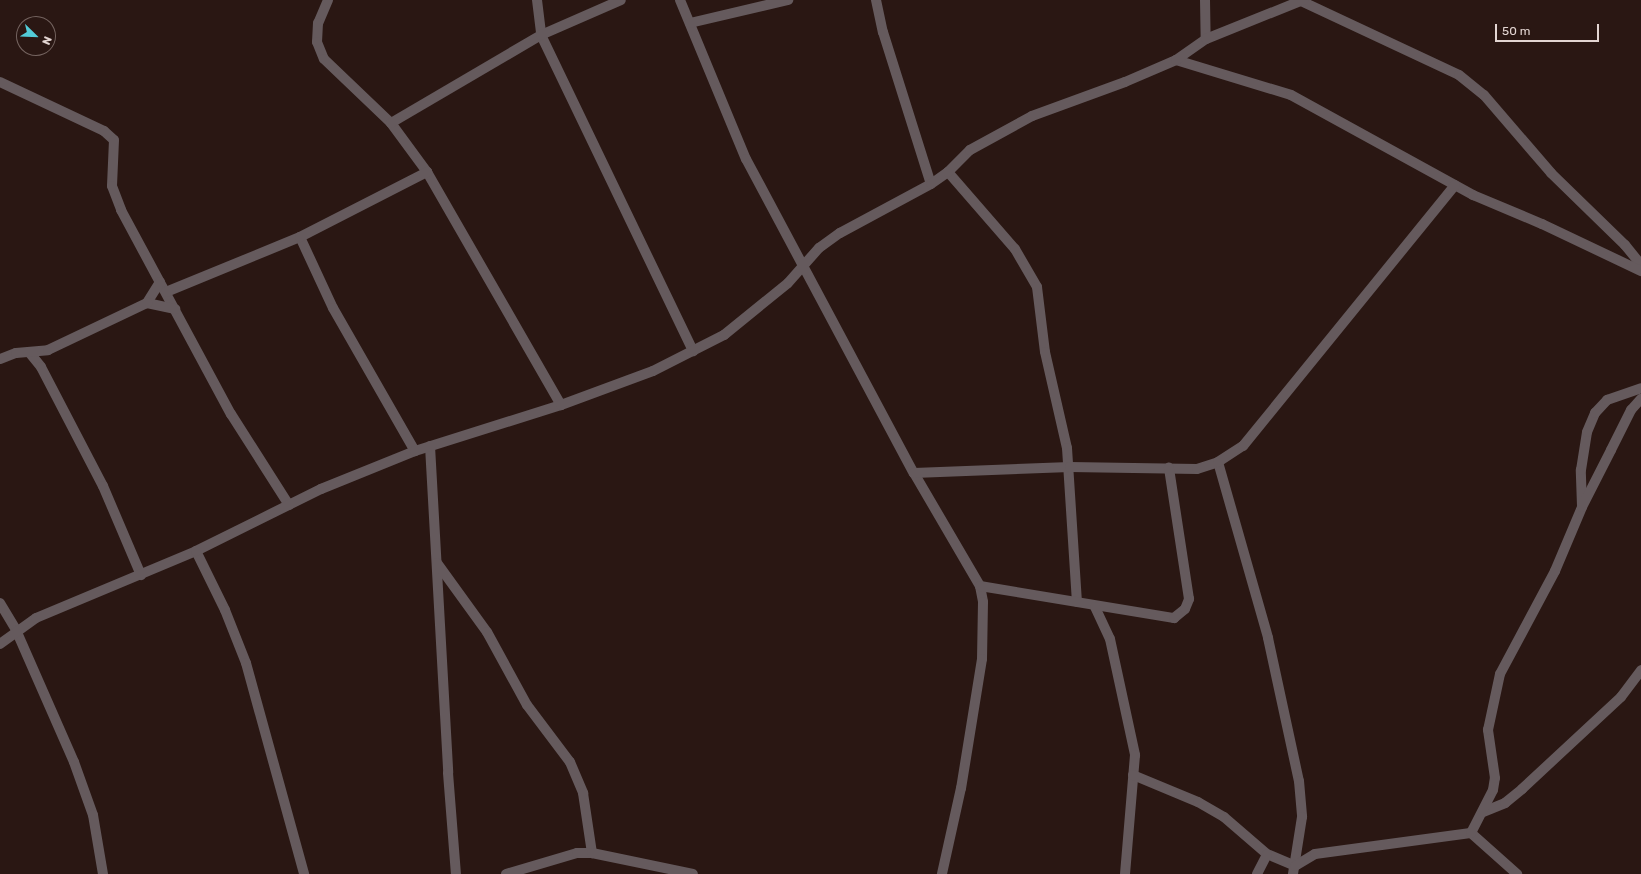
<!DOCTYPE html>
<html>
<head>
<meta charset="utf-8">
<style>
	body { margin:0 }
	#map { position:relative; width:1641px; height:874px; overflow:hidden; background:#2a1713; font-family:Rubik,sans-serif }
	div>[style] { position:absolute }
	.street>* { height:10px; margin:-5px; padding:0 5px; transform-origin:5px; border-radius:5px; background:#655a5d }
	span { translate:-50% -50%; white-space:nowrap; text-align:center; line-height:1.15; -webkit-text-stroke:3px #2a1713; paint-order:stroke }
	.north { position:absolute; left:16px; top:16px; width:40px; height:40px; box-sizing:border-box; background:#2a1713; border:1px solid #74635f; border-radius:50%; rotate:113deg; font-size:11px; font-weight:700; line-height:16px; text-align:center; color:#e3d5d2 }
	.north::after { content:''; display:block; margin:auto; width:14px; height:18px; background:#52cbd7; clip-path:polygon(50% 0,100% 100%,50% 72%,0 100%) }
	.scale { position:absolute; left:1495px; top:24px; width:104px; height:18px; box-sizing:border-box; border:2px solid #e3d5d2; border-top:0; padding-left:5px; font-size:12px; line-height:14px; white-space:nowrap; color:#e3d5d2; -webkit-text-stroke:3px #2a1713; paint-order:stroke }
</style>
</head>
<body>
<div id="map">
	<div class="street">
		<i style="left:328px;top:0;width:25px;rotate:113deg"></i>
		<i style="left:318px;top:23px;width:19px;rotate:93deg"></i>
		<i style="left:317px;top:42px;width:18px;rotate:68deg"></i>
		<i style="left:324px;top:59px;width:93px;rotate:43.7deg"></i>
		<i style="left:391px;top:123px;width:61px;rotate:53.7deg"></i>
		<i style="left:427px;top:172px;width:269px;rotate:60.1deg"></i>
		<i style="left:537px;top:0;width:35px;rotate:83deg"></i>
		<i style="left:541px;top:35px;width:351px;rotate:64.3deg"></i>
		<i style="left:680px;top:0;width:172px;rotate:67.5deg"></i>
		<i style="left:746px;top:159px;width:356px;rotate:61.9deg"></i>
		<i style="left:914px;top:473px;width:131px;rotate:59.7deg"></i>
		<i style="left:980px;top:586px;width:16px;rotate:79deg"></i>
		<i style="left:983px;top:602px;width:57px;rotate:91deg"></i>
		<i style="left:982px;top:659px;width:131px;rotate:99.2deg"></i>
		<i style="left:961px;top:788px;width:88px;rotate:102.5deg"></i>
		<i style="left:876px;top:0;width:33px;rotate:78deg"></i>
		<i style="left:883px;top:32px;width:159px;rotate:72.5deg"></i>
		<i style="left:1205px;top:0;width:39px;rotate:89deg"></i>
		<i style="left:1301px;top:1px;width:174px;rotate:25.1deg"></i>
		<i style="left:1459px;top:75px;width:32px;rotate:39deg"></i>
		<i style="left:1484px;top:95px;width:103px;rotate:49.3deg"></i>
		<i style="left:1551px;top:173px;width:103px;rotate:44.2deg"></i>
		<i style="left:1625px;top:245px;width:26px;rotate:51deg"></i>
		<i style="left:690px;top:23px;width:101px;rotate:-13.2deg"></i>
		<i style="left:1176px;top:60px;width:120px;rotate:16.9deg"></i>
		<i style="left:1291px;top:95px;width:208px;rotate:28.8deg"></i>
		<i style="left:1473px;top:195px;width:75px;rotate:22.8deg"></i>
		<i style="left:1542px;top:224px;width:110px;rotate:25.4deg"></i>
		<i style="left:0;top:82px;width:115px;rotate:25.2deg"></i>
		<i style="left:104px;top:131px;width:13px;rotate:42deg"></i>
		<i style="left:114px;top:140px;width:46px;rotate:92.5deg"></i>
		<i style="left:112px;top:186px;width:26px;rotate:69deg"></i>
		<i style="left:121px;top:210px;width:232px;rotate:61.7deg"></i>
		<i style="left:231px;top:414px;width:108px;rotate:57.5deg"></i>
		<i style="left:391px;top:123px;width:174px;rotate:-30.4deg"></i>
		<i style="left:541px;top:35px;width:87px;rotate:-23.6deg"></i>
		<i style="left:948px;top:172px;width:102px;rotate:49deg"></i>
		<i style="left:1015px;top:249px;width:44px;rotate:59.9deg"></i>
		<i style="left:1037px;top:287px;width:65px;rotate:83deg"></i>
		<i style="left:1045px;top:352px;width:98px;rotate:77.1deg"></i>
		<i style="left:1067px;top:448px;width:154px;rotate:86.3deg"></i>
		<i style="left:300px;top:237px;width:78px;rotate:65.1deg"></i>
		<i style="left:333px;top:308px;width:165px;rotate:60.2deg"></i>
		<i style="left:160px;top:282px;width:25px;rotate:122deg"></i>
		<i style="left:147px;top:303px;width:29px;rotate:12deg"></i>
		<i style="left:166px;top:292px;width:145px;rotate:-22.3deg"></i>
		<i style="left:300px;top:237px;width:143px;rotate:-27.1deg"></i>
		<i style="left:29px;top:352px;width:19px;rotate:51deg"></i>
		<i style="left:41px;top:367px;width:134px;rotate:62.5deg"></i>
		<i style="left:103px;top:486px;width:97px;rotate:66.9deg"></i>
		<i style="left:0;top:359px;width:17px;rotate:-21deg"></i>
		<i style="left:16px;top:353px;width:32px;rotate:-5deg"></i>
		<i style="left:48px;top:350px;width:110px;rotate:-25.4deg"></i>
		<i style="left:430px;top:446px;width:327px;rotate:86.8deg"></i>
		<i style="left:448px;top:773px;width:101px;rotate:85.5deg"></i>
		<i style="left:1218px;top:462px;width:183px;rotate:74.1deg"></i>
		<i style="left:1268px;top:638px;width:146px;rotate:77.8deg"></i>
		<i style="left:1299px;top:781px;width:36px;rotate:85deg"></i>
		<i style="left:1302px;top:817px;width:58px;rotate:99deg"></i>
		<i style="left:914px;top:473px;width:156px;rotate:-2.2deg"></i>
		<i style="left:1070px;top:467px;width:127px;rotate:0.9deg"></i>
		<i style="left:1197px;top:469px;width:22px;rotate:-18deg"></i>
		<i style="left:1218px;top:462px;width:30px;rotate:-33deg"></i>
		<i style="left:1243px;top:446px;width:336px;rotate:-50.9deg"></i>
		<i style="left:1582px;top:506px;width:36px;rotate:-92deg"></i>
		<i style="left:1581px;top:470px;width:38px;rotate:-81deg"></i>
		<i style="left:1587px;top:432px;width:21px;rotate:-67deg"></i>
		<i style="left:1595px;top:413px;width:18px;rotate:-47deg"></i>
		<i style="left:1607px;top:400px;width:36px;rotate:-19deg"></i>
		<i style="left:196px;top:551px;width:66px;rotate:63.8deg"></i>
		<i style="left:225px;top:610px;width:57px;rotate:68.4deg"></i>
		<i style="left:246px;top:663px;width:219px;rotate:74.6deg"></i>
		<i style="left:437px;top:563px;width:85px;rotate:54.1deg"></i>
		<i style="left:487px;top:632px;width:83px;rotate:61.3deg"></i>
		<i style="left:527px;top:705px;width:71px;rotate:53deg"></i>
		<i style="left:570px;top:762px;width:34px;rotate:67deg"></i>
		<i style="left:583px;top:793px;width:61px;rotate:81.5deg"></i>
		<i style="left:980px;top:586px;width:197px;rotate:9.4deg"></i>
		<i style="left:1174px;top:618px;width:14px;rotate:-39deg"></i>
		<i style="left:1185px;top:609px;width:11px;rotate:-68deg"></i>
		<i style="left:1189px;top:599px;width:133px;rotate:-98.7deg"></i>
		<i style="left:0;top:603px;width:31px;rotate:59deg"></i>
		<i style="left:16px;top:630px;width:144px;rotate:66.3deg"></i>
		<i style="left:74px;top:762px;width:56px;rotate:70.3deg"></i>
		<i style="left:93px;top:815px;width:60px;rotate:80.4deg"></i>
		<i style="left:1095px;top:607px;width:35px;rotate:65deg"></i>
		<i style="left:1110px;top:639px;width:119px;rotate:77.8deg"></i>
		<i style="left:1135px;top:755px;width:119px;rotate:94.8deg"></i>
		<i style="left:0;top:644px;width:44px;rotate:-35.8deg"></i>
		<i style="left:36px;top:618px;width:173px;rotate:-22.7deg"></i>
		<i style="left:196px;top:551px;width:140px;rotate:-26.4deg"></i>
		<i style="left:321px;top:489px;width:101px;rotate:-22deg"></i>
		<i style="left:415px;top:451px;width:153px;rotate:-17.5deg"></i>
		<i style="left:561px;top:405px;width:98px;rotate:-20.3deg"></i>
		<i style="left:653px;top:371px;width:80px;rotate:-26.9deg"></i>
		<i style="left:724px;top:335px;width:82px;rotate:-39.1deg"></i>
		<i style="left:788px;top:283px;width:47px;rotate:-48.5deg"></i>
		<i style="left:819px;top:248px;width:26px;rotate:-36deg"></i>
		<i style="left:840px;top:233px;width:103px;rotate:-28.3deg"></i>
		<i style="left:931px;top:184px;width:21px;rotate:-35deg"></i>
		<i style="left:948px;top:172px;width:31px;rotate:-45deg"></i>
		<i style="left:970px;top:150px;width:71px;rotate:-28.7deg"></i>
		<i style="left:1032px;top:116px;width:99px;rotate:-20.1deg"></i>
		<i style="left:1125px;top:82px;width:56px;rotate:-23.3deg"></i>
		<i style="left:1176px;top:60px;width:37px;rotate:-35deg"></i>
		<i style="left:1206px;top:39px;width:105px;rotate:-21.9deg"></i>
		<i style="left:1133px;top:775px;width:70px;rotate:22.6deg"></i>
		<i style="left:1198px;top:802px;width:30px;rotate:30deg"></i>
		<i style="left:1224px;top:817px;width:57px;rotate:40.7deg"></i>
		<i style="left:1267px;top:854px;width:30px;rotate:23deg"></i>
		<i style="left:1295px;top:866px;width:23px;rotate:-31deg"></i>
		<i style="left:1315px;top:854px;width:157px;rotate:-7.7deg"></i>
		<i style="left:1471px;top:833px;width:62px;rotate:41.7deg"></i>
		<i style="left:1483px;top:812px;width:24px;rotate:-22deg"></i>
		<i style="left:1505px;top:803px;width:22px;rotate:-39deg"></i>
		<i style="left:1522px;top:789px;width:135px;rotate:-42.9deg"></i>
		<i style="left:1621px;top:697px;width:34px;rotate:-53deg"></i>
		<i style="left:1471px;top:833px;width:48px;rotate:-62.9deg"></i>
		<i style="left:1493px;top:790px;width:12px;rotate:-81deg"></i>
		<i style="left:1495px;top:778px;width:49px;rotate:-98.3deg"></i>
		<i style="left:1488px;top:730px;width:57px;rotate:-77.9deg"></i>
		<i style="left:1500px;top:674px;width:117px;rotate:-61.9deg"></i>
		<i style="left:1555px;top:571px;width:69px;rotate:-67.1deg"></i>
		<i style="left:1582px;top:507px;width:64px;rotate:-63deg"></i>
		<i style="left:1611px;top:450px;width:45px;rotate:-63.4deg"></i>
		<i style="left:1631px;top:410px;width:15px;rotate:-48deg"></i>
		<i style="left:506px;top:874px;width:74px;rotate:-16.5deg"></i>
		<i style="left:577px;top:853px;width:15px"></i>
		<i style="left:592px;top:853px;width:103px;rotate:11.7deg"></i>
		<i style="left:1257px;top:874px;width:22px;rotate:-63deg"></i>
	</div>
	<div class="north">N</div>
	<div class="scale">50 m</div>
</div>
</body>
</html>
